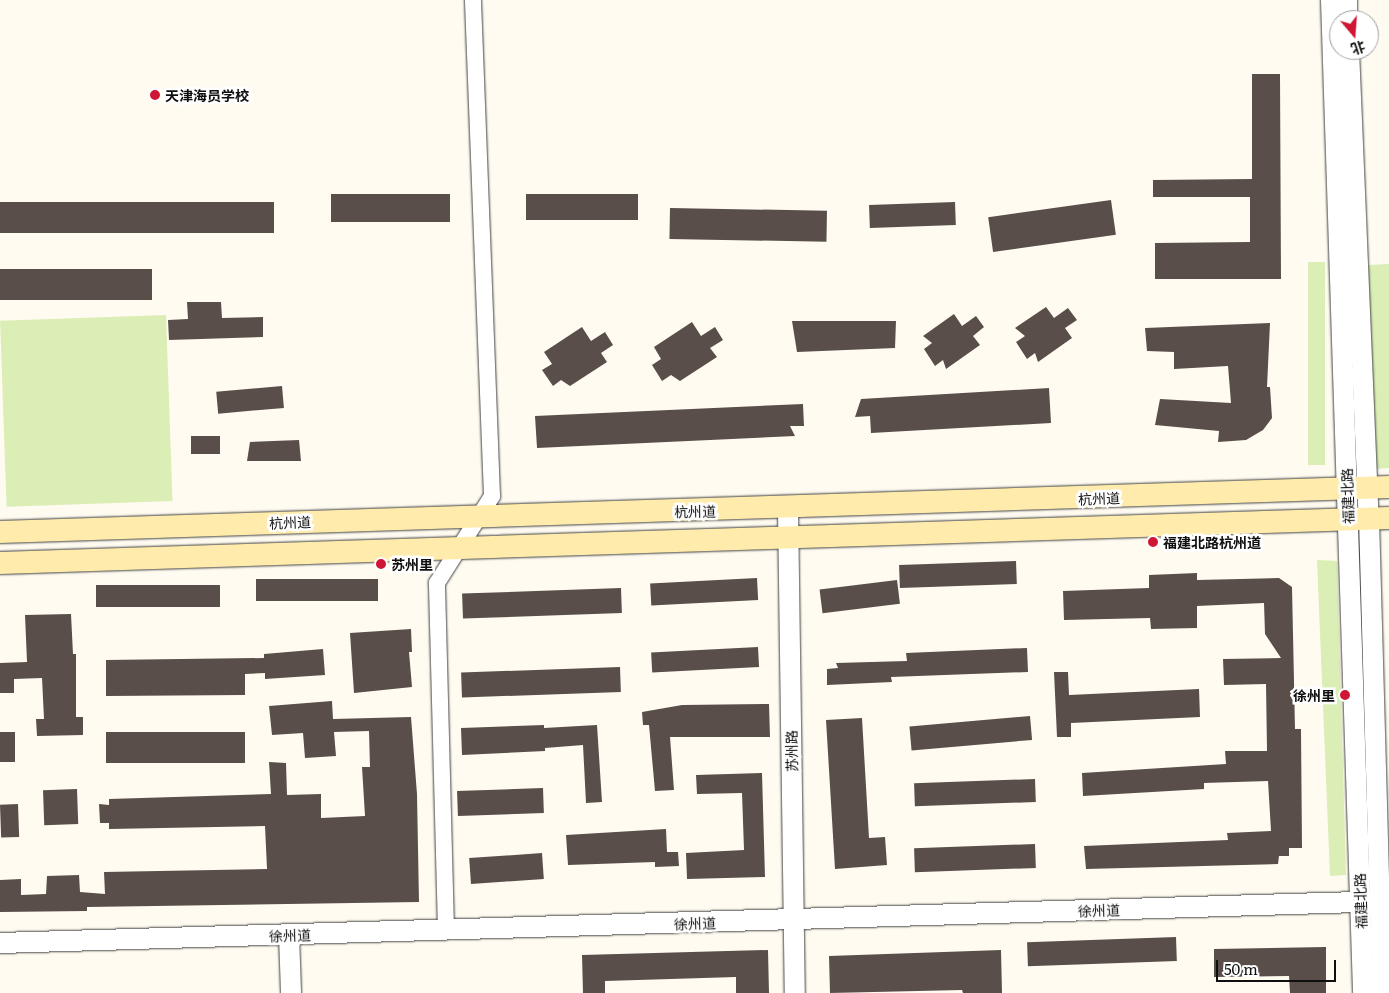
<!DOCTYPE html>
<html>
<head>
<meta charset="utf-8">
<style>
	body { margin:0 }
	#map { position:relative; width:1389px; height:993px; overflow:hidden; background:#fffbf1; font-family:Literata,"Noto Sans SC",serif }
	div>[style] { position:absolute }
	.green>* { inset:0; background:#daeeb5; transform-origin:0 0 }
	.building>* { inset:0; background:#594e4a; transform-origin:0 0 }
	.roads { filter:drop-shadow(0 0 1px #424242) drop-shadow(0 0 1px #424242) }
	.minor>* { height:16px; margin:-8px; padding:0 8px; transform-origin:8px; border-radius:8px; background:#fff }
	.tertiary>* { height:20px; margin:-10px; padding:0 10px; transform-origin:10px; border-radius:10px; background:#fff }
	.secondary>* { height:22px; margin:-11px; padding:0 11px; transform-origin:11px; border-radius:11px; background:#ffecac }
	.dots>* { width:14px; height:14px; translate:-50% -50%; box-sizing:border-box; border:2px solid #fff; border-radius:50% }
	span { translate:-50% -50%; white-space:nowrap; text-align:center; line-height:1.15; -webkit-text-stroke:5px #fff; paint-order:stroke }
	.poi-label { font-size:14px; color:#0f0f0f; font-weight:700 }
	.left { translate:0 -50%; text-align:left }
	.right { translate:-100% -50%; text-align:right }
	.street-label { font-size:14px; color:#0f0f0f }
	.north { position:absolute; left:1329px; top:10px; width:50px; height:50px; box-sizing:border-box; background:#fff; border:1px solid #9f9f9f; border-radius:50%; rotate:162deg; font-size:14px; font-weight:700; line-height:20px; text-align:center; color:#0f0f0f }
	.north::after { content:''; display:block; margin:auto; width:18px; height:22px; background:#cf1735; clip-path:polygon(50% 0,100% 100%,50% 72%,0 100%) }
	.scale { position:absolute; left:1216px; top:960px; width:120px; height:22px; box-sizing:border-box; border:2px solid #0f0f0f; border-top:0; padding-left:6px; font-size:15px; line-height:18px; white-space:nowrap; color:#0f0f0f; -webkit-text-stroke:4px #fff; paint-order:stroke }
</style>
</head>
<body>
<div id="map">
	<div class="green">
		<i style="left:1308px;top:262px;width:17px;height:203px"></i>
		<i style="clip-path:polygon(1389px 264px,1389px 468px,1374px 469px,1368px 265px)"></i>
		<i style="left:166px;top:315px;width:186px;height:166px;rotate:88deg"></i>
		<i style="clip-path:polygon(1317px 560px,1337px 561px,1346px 875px,1330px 876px)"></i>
	</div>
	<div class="building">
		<i style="clip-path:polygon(1252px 74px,1280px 74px,1281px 279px,1155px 279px,1155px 243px,1250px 242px,1250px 197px,1153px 197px,1153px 180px,1252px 179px)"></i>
		<i style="left:450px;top:194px;width:28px;height:119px;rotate:90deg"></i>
		<i style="left:638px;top:194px;width:26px;height:112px;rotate:90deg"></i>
		<i style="left:1111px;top:200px;width:35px;height:124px;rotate:82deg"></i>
		<i style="left:274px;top:202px;width:31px;height:274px;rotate:90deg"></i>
		<i style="left:955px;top:202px;width:23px;height:86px;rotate:88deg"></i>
		<i style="left:670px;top:208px;width:157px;height:31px;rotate:1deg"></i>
		<i style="left:152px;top:269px;width:31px;height:152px;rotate:90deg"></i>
		<i style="clip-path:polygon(187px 302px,221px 302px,222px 318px,263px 317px,263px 337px,169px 340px,168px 320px,188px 319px)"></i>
		<i style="clip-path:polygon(1046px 307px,1054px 318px,1068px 308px,1077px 320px,1065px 328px,1072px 338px,1038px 362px,1035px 353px,1027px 359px,1016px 342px,1025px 336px,1015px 328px)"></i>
		<i style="clip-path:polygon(954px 314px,962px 326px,976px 316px,984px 327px,973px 336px,980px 345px,946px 369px,943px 360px,935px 366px,924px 349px,932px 343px,923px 336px)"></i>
		<i style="clip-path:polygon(792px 321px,896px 321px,895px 348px,797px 352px)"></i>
		<i style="clip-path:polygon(692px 322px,701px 336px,715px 327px,723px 340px,710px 348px,717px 357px,680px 381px,671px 375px,662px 381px,652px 365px,661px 359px,654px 347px)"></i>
		<i style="clip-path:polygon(1270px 323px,1267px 387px,1270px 387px,1272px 418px,1263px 430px,1246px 440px,1218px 442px,1219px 431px,1155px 425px,1160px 399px,1231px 403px,1228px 366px,1174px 369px,1174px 352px,1147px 351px,1145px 328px)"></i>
		<i style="clip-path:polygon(582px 327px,591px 341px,605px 332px,613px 345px,601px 353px,607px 362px,570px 386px,561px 380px,553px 386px,542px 370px,552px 364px,544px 352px)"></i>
		<i style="left:282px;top:386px;width:22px;height:66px;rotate:85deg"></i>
		<i style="clip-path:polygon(1049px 388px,1051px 423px,871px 433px,870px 416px,855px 417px,861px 399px)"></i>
		<i style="clip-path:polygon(803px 404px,804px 426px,790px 426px,795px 436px,537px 448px,535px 416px)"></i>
		<i style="left:191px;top:436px;width:29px;height:18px"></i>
		<i style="clip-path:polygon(299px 440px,301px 461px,247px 461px,250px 442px)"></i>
		<i style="left:1016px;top:561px;width:23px;height:117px;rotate:88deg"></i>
		<i style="clip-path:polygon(1197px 573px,1197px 580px,1279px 578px,1292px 587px,1295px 729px,1301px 729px,1302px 848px,1289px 848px,1289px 856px,1279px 856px,1278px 864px,1086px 869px,1084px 846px,1228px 840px,1227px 833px,1271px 831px,1268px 781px,1204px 783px,1204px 789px,1083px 796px,1082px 773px,1226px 764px,1225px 751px,1267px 751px,1266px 684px,1224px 685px,1223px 659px,1281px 658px,1265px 634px,1264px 603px,1197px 606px,1197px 628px,1151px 629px,1150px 618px,1064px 620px,1063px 591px,1149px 588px,1149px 575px)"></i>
		<i style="left:757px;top:578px;width:22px;height:107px;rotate:87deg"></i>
		<i style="left:378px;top:579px;width:22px;height:122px;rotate:90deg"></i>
		<i style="left:897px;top:580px;width:24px;height:78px;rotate:83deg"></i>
		<i style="left:96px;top:585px;width:124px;height:22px"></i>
		<i style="left:621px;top:588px;width:25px;height:159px;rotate:88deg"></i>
		<i style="clip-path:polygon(71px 614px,73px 654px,76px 654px,76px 717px,83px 717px,83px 735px,37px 736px,36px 719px,44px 719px,42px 678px,14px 679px,14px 693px,0 693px,0 663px,27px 662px,25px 615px)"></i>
		<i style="clip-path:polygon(411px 629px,412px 652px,409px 652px,412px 687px,354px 693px,350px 633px)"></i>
		<i style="left:758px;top:647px;width:20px;height:107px;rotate:87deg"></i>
		<i style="clip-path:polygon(1027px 648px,1028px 672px,891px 677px,892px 682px,827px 685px,827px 669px,838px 668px,836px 663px,907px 661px,906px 653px)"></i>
		<i style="clip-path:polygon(323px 649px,325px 675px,265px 679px,265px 673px,245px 674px,245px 695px,106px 696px,106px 660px,264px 658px,264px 654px)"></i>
		<i style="left:620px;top:667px;width:25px;height:159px;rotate:88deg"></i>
		<i style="clip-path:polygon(1054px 672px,1068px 672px,1069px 695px,1199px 689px,1200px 717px,1071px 723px,1071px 737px,1057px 737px)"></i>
		<i style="clip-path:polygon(332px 701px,333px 719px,411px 717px,417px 794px,419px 902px,87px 907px,87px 911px,0 912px,0 880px,21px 879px,21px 895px,46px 894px,47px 876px,79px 875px,80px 892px,105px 894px,104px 872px,267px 869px,265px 826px,109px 829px,109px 823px,100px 823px,99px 804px,109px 805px,109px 799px,271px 794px,269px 762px,286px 763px,287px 795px,321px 794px,321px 818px,365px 816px,362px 767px,370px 767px,369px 731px,334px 732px,336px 756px,305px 758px,303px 733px,272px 735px,269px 706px)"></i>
		<i style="clip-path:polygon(769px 704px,770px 737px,670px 737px,674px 790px,655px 791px,649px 725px,643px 725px,642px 712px,682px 705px)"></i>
		<i style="left:1030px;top:716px;width:24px;height:121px;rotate:85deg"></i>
		<i style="clip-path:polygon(862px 718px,869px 838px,885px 837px,887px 865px,835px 869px,826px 720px)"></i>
		<i style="clip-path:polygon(544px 725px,544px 728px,597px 725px,602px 802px,586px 803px,583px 745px,545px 748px,545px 751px,462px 755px,461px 728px)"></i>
		<i style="left:0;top:732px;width:15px;height:30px"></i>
		<i style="left:245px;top:732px;width:31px;height:139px;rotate:90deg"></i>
		<i style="clip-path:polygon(762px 773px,765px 877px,687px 879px,686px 853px,744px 850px,742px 793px,697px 794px,696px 775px)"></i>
		<i style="left:1035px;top:779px;width:23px;height:121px;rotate:88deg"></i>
		<i style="left:543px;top:788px;width:25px;height:86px;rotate:88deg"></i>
		<i style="left:77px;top:789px;width:35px;height:34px;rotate:88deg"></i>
		<i style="left:18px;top:804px;width:33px;height:18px;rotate:88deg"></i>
		<i style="clip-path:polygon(666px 829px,667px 852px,678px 852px,679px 866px,655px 867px,655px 862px,568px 865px,566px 835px)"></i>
		<i style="left:1035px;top:844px;width:24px;height:121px;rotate:88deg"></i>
		<i style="left:542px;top:853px;width:26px;height:73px;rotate:86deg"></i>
		<i style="left:1176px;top:937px;width:24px;height:149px;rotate:88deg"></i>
		<i style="clip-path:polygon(1326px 947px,1326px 993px,1290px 993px,1289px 976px,1214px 977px,1214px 949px)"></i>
		<i style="clip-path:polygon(768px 950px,769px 993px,736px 993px,736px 977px,605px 981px,605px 993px,583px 993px,582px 955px)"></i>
		<i style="clip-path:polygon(1001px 950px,1002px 993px,963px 993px,962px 990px,830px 993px,829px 956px)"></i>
	</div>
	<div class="roads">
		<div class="minor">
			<i style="left:446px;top:930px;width:347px;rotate:-91.5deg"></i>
			<i style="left:437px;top:583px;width:103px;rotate:-57.7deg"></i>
			<i style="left:492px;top:496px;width:496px;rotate:-92.2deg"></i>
		</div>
		<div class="tertiary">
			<i style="left:1331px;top:0;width:994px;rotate:88.15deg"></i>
			<i style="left:1347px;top:0;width:20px;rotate:90deg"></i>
			<i style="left:1349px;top:50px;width:469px;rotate:87.6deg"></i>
			<i style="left:1369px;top:519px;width:474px;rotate:88.4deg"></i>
			<i style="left:788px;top:509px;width:484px;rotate:89.2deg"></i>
			<i style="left:289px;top:935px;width:58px;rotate:88deg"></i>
			<i style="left:0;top:943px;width:1390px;rotate:-1.73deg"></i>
		</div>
		<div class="secondary">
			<i style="left:0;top:532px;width:1390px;rotate:-1.86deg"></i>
			<i style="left:0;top:563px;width:1390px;rotate:-1.86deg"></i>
		</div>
	</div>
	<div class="dots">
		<i style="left:155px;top:95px;background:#cf1735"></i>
		<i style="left:1153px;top:542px;background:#cf1735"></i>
		<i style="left:381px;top:564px;background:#cf1735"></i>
		<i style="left:1345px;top:695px;background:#cf1735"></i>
	</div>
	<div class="poi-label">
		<span class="left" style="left:165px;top:95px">天津海员学校</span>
		<span class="left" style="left:1163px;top:542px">福建北路杭州道</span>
		<span class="left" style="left:391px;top:564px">苏州里</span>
		<span class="right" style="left:1335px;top:695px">徐州里</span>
	</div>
	<div class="street-label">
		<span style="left:1347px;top:496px;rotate:-92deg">福建北路</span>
		<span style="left:1099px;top:498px;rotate:-2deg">杭州道</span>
		<span style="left:695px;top:511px;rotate:-1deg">杭州道</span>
		<span style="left:290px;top:522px;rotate:-2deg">杭州道</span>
		<span style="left:791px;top:751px;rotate:-91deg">苏州路</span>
		<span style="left:1360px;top:901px;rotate:-92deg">福建北路</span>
		<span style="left:1099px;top:910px;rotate:-2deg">徐州道</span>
		<span style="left:695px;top:923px;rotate:-2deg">徐州道</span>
		<span style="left:290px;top:935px;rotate:-2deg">徐州道</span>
	</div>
	<div class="north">北</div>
	<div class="scale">50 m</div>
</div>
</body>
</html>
